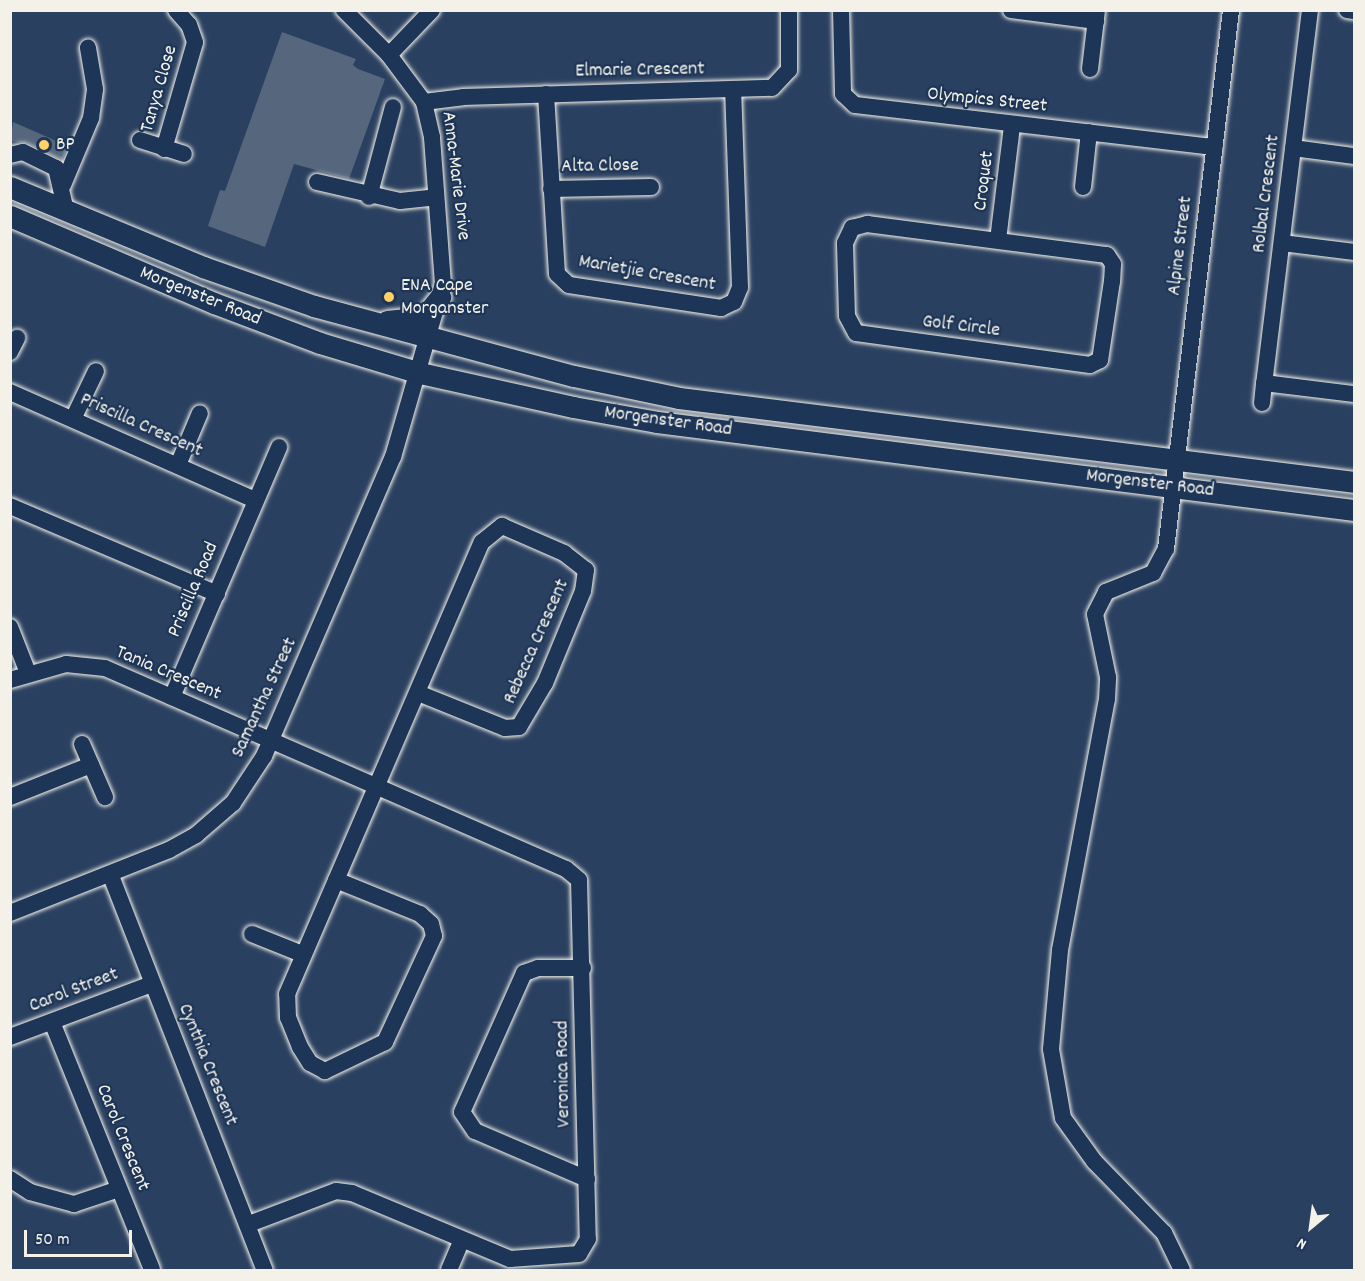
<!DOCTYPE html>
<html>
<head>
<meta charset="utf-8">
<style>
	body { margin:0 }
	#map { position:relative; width:1365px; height:1281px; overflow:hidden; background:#2a4060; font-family:Dekko,sans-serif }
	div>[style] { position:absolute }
	.building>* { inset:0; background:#56677d }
	.roads { filter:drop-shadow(0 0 2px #f4f1e8) drop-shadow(0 0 2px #f4f1e8) }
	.minor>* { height:16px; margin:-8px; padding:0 8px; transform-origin:8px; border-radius:8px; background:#1d3557 }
	.major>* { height:21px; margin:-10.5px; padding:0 10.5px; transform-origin:10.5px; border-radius:10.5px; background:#1d3557 }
	.dots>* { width:16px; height:16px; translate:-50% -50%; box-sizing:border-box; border:3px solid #1d3557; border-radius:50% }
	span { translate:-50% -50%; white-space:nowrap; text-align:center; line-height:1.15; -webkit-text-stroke:4.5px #1d3557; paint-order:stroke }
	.street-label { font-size:20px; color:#f4f1e8 }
	.poi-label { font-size:20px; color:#f4f1e8 }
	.left { translate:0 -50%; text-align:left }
	.frame { position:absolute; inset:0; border:12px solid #f4f1e8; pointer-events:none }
	.north { position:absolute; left:1281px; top:1197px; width:60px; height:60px; -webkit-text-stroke:4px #1d3557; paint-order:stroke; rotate:209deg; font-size:16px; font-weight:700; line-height:24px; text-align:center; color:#f4f1e8 }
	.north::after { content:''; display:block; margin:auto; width:21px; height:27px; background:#f4f1e8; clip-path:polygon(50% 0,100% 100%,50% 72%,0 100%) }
	.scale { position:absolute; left:24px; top:1230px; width:108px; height:27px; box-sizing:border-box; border:3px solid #f4f1e8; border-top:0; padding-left:8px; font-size:18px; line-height:21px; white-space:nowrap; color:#f4f1e8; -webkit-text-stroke:4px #1d3557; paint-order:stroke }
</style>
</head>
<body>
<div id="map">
	<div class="building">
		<i style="clip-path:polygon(282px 32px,356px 59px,353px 65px,358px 69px,385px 79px,349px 179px,294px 164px,265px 247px,208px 226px,220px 190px,225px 191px)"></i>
		<i style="clip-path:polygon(13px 122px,68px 146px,62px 160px,28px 143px,10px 141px)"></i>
	</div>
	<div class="roads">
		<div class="minor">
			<i style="left:841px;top:10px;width:84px;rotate:88.6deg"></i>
			<i style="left:843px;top:94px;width:16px;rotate:43deg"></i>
			<i style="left:855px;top:105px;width:362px;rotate:6.7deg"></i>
			<i style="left:1011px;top:10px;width:86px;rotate:7.4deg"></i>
			<i style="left:1310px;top:10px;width:376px;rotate:97deg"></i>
			<i style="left:1264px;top:383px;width:91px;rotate:7deg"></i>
			<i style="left:1347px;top:10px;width:7px;rotate:8deg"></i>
			<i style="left:389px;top:55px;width:62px;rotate:-46.3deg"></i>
			<i style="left:1090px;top:69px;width:59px;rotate:-83.2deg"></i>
			<i style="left:546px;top:94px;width:180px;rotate:86.5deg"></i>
			<i style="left:557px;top:274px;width:16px;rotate:43deg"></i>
			<i style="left:569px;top:285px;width:154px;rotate:8.6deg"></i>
			<i style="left:721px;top:308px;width:14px;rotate:-25deg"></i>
			<i style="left:734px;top:302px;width:16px;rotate:-68deg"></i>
			<i style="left:740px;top:287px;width:197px;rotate:-92deg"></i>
			<i style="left:424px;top:102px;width:39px;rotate:-7deg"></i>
			<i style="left:463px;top:97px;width:309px;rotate:-1.7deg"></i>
			<i style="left:772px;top:88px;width:25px;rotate:-47deg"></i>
			<i style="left:789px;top:70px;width:60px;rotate:-90deg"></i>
			<i style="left:140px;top:140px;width:46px;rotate:17.7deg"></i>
			<i style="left:1293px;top:148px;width:62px;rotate:7.5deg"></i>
			<i style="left:164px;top:149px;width:111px;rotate:-73.8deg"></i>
			<i style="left:195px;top:42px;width:18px;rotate:-109deg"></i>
			<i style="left:189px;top:25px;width:20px;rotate:-131deg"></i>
			<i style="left:10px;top:155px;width:13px;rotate:-13deg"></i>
			<i style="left:23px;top:152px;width:37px;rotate:26deg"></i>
			<i style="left:56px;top:168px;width:44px;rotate:76.9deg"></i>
			<i style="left:317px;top:182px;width:85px;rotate:12.9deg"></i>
			<i style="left:400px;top:201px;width:36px;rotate:-6deg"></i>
			<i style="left:63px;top:185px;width:73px;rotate:-67.3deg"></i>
			<i style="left:91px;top:118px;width:29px;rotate:-82deg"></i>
			<i style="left:95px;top:89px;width:42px;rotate:-99.7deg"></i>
			<i style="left:1083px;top:187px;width:55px;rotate:-83.8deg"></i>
			<i style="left:551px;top:189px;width:100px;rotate:-1.1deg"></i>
			<i style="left:369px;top:197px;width:93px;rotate:-75.1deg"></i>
			<i style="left:867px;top:224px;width:242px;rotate:7.4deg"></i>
			<i style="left:1107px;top:255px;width:11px;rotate:56deg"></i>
			<i style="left:1113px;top:264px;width:17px;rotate:93deg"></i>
			<i style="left:1112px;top:281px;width:80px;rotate:98.6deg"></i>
			<i style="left:1100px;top:360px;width:11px;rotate:153deg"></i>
			<i style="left:1090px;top:365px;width:236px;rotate:-172.2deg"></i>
			<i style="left:856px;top:333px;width:19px;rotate:-118deg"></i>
			<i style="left:847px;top:316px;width:73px;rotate:-91.6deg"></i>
			<i style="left:845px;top:243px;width:17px;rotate:-65deg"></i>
			<i style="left:852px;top:228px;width:16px;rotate:-15deg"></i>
			<i style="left:998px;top:240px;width:115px;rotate:-83deg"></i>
			<i style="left:1282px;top:243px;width:73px;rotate:7.1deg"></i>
			<i style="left:10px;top:352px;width:16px;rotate:-63deg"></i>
			<i style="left:10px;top:392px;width:268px;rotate:23.8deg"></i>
			<i style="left:1262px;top:403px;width:20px;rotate:-84deg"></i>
			<i style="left:73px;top:419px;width:53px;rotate:-64.4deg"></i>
			<i style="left:178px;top:465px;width:56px;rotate:-67.1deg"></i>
			<i style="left:10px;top:506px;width:225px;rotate:23deg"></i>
			<i style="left:10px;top:627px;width:49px;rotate:68.6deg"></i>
			<i style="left:10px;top:680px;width:58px;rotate:-15.9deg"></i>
			<i style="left:66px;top:664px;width:39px;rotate:6deg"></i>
			<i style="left:105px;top:668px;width:503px;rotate:23.56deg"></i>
			<i style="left:566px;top:869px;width:17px;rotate:40deg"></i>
			<i style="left:579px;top:880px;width:359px;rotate:88.6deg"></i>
			<i style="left:588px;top:1239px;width:17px;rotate:121deg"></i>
			<i style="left:579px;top:1254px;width:69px;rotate:175.9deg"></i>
			<i style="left:510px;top:1259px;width:171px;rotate:-157.3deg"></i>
			<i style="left:352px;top:1193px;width:16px;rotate:-173deg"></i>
			<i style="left:336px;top:1191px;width:93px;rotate:159.2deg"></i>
			<i style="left:172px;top:697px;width:272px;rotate:-66.8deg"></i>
			<i style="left:82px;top:744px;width:58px;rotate:66.5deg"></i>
			<i style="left:10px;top:797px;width:87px;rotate:-21.6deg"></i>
			<i style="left:111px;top:876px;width:423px;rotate:68.7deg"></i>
			<i style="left:336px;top:880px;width:91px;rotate:22deg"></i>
			<i style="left:420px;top:914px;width:15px;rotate:42deg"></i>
			<i style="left:431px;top:924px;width:12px;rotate:76deg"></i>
			<i style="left:434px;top:936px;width:117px;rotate:114.8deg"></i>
			<i style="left:385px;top:1042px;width:67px;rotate:154.2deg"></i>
			<i style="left:325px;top:1071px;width:17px;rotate:-152deg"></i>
			<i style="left:310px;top:1063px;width:19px;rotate:-122deg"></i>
			<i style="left:300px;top:1047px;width:31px;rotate:-112deg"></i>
			<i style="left:288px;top:1018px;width:24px;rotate:-92deg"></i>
			<i style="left:287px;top:994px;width:492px;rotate:-66.7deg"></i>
			<i style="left:482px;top:542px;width:26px;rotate:-39deg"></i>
			<i style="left:502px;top:526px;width:68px;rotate:23.5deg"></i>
			<i style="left:564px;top:553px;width:28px;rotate:38deg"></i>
			<i style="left:586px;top:570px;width:21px;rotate:98deg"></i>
			<i style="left:583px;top:591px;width:100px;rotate:112.4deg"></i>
			<i style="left:545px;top:683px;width:51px;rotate:120.6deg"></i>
			<i style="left:519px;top:727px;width:14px;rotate:176deg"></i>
			<i style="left:505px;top:728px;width:94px;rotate:-158.1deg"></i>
			<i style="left:10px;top:913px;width:171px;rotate:-21.6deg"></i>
			<i style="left:169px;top:850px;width:31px;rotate:-29deg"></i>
			<i style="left:196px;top:835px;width:49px;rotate:-40.9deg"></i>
			<i style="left:233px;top:803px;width:56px;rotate:-56.6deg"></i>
			<i style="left:264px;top:756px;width:326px;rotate:-66.7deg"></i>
			<i style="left:393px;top:457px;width:180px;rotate:-73.9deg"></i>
			<i style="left:443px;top:284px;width:147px;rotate:-94.3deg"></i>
			<i style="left:432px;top:137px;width:36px;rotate:-103deg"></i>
			<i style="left:424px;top:102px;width:59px;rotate:-126.7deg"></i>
			<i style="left:389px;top:55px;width:64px;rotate:-135deg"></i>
			<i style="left:252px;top:934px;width:54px;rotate:21.8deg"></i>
			<i style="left:583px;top:968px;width:45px;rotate:180deg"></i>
			<i style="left:538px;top:968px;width:15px;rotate:160deg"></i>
			<i style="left:524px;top:973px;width:152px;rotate:114deg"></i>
			<i style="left:462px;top:1112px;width:23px;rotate:56deg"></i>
			<i style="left:475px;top:1131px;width:122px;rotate:23.2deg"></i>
			<i style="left:52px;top:1022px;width:267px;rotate:68deg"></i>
			<i style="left:10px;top:1037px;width:152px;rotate:-20.5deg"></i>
			<i style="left:10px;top:1179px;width:24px;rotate:33deg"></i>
			<i style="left:30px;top:1192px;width:46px;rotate:15.3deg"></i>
			<i style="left:74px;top:1204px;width:47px;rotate:-18.4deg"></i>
			<i style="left:449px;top:1270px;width:33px;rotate:-67deg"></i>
			<i style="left:1182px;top:1270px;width:41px;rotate:-115.9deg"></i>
			<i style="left:1164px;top:1233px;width:100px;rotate:-134.2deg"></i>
			<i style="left:1094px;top:1161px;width:53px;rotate:-125.8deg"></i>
			<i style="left:1063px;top:1118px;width:70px;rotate:-99.9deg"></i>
			<i style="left:1051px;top:1049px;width:99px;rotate:-84.8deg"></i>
			<i style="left:1060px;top:950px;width:255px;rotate:-79.4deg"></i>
			<i style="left:1107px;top:699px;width:22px;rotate:-87deg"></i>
			<i style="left:1108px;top:677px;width:64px;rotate:-101.7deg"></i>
			<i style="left:1095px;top:614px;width:25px;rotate:-63deg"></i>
			<i style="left:1106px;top:592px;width:51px;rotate:-22deg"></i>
			<i style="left:1153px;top:573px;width:27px;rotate:-62deg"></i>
			<i style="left:1166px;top:549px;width:543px;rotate:-83.12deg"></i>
		</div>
		<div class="major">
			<i style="left:10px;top:187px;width:209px;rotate:22.5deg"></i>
			<i style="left:203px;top:267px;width:118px;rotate:19.4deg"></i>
			<i style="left:314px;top:306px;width:269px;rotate:15.1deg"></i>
			<i style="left:574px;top:376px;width:107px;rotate:11.8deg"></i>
			<i style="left:679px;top:398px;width:680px;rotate:7.09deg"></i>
			<i style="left:10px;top:216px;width:222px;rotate:23.1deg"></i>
			<i style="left:214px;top:303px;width:113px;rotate:20.7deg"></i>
			<i style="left:320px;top:343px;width:104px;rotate:16.7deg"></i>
			<i style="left:420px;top:373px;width:157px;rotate:12.5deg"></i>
			<i style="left:573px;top:407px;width:85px;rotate:10.1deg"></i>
			<i style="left:657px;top:422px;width:703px;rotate:7.2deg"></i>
			<i style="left:387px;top:321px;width:37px;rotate:-6deg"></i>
			<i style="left:424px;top:317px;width:26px;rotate:-51deg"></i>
		</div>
	</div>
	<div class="dots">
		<i style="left:44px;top:145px;background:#ffd166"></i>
		<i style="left:389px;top:297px;background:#ffd166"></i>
	</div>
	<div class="street-label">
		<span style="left:640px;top:71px;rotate:-1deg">Elmarie Crescent</span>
		<span style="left:160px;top:89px;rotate:-74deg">Tanya Close</span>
		<span style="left:987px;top:101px;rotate:6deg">Olympics Street</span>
		<span style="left:600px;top:167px;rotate:-1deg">Alta Close</span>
		<span style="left:455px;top:176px;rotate:83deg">Anna-Marie Drive</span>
		<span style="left:985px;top:181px;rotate:-83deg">Croquet</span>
		<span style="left:1267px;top:194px;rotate:-83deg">Rolbal Crescent</span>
		<span style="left:1181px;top:246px;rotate:-83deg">Alpine Street</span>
		<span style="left:647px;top:274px;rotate:10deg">Marietjie Crescent</span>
		<span style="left:200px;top:297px;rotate:22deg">Morgenster Road</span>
		<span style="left:961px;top:327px;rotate:7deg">Golf Circle</span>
		<span style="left:668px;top:422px;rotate:8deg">Morgenster Road</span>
		<span style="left:141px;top:426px;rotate:24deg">Priscilla Crescent</span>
		<span style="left:1150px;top:484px;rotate:7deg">Morgenster Road</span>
		<span style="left:194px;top:590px;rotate:-67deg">Priscilla Road</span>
		<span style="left:537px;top:642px;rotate:-66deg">Rebecca Crescent</span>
		<span style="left:168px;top:674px;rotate:23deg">Tania Crescent</span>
		<span style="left:265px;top:698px;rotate:-65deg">Samantha Street</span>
		<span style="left:74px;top:991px;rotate:-21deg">Carol Street</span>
		<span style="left:207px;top:1065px;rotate:68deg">Cynthia Crescent</span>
		<span style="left:564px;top:1074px;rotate:-91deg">Veronica Road</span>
		<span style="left:122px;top:1138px;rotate:68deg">Carol Crescent</span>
	</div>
	<div class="poi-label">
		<span class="left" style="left:56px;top:145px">BP</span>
		<span class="left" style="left:401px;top:298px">ENA Cape<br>Morganster</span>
	</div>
	<div class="frame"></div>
	<div class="north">N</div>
	<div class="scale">50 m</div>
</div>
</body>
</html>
